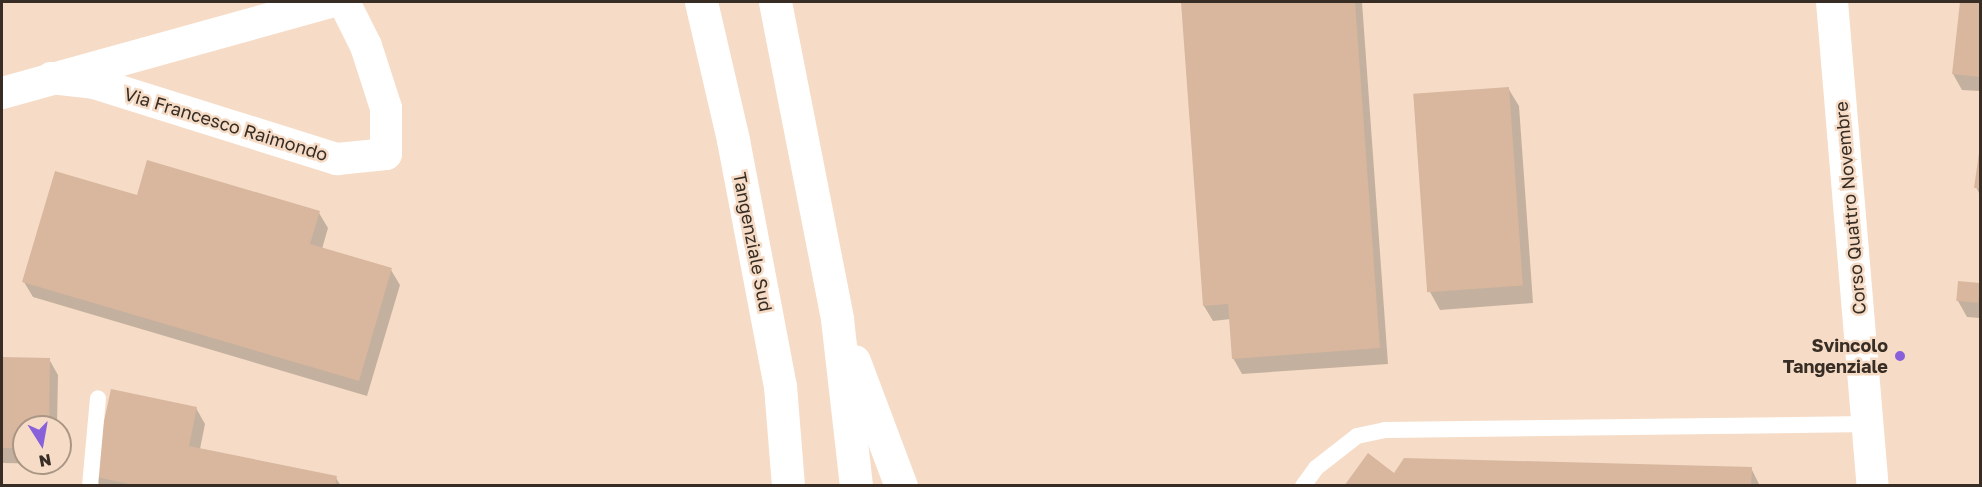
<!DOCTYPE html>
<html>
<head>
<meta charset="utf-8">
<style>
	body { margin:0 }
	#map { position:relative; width:1982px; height:487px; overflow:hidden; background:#f6dcc6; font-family:"Golos Text",sans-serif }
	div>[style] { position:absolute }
	.shadow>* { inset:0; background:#0003 }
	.building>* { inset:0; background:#d8b79e; transform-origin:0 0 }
	.lane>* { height:16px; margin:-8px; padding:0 8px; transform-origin:8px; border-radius:8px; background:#fff }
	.street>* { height:32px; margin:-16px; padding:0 16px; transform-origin:16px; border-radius:16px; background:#fff }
	.highway>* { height:33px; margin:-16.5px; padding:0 16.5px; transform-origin:16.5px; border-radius:16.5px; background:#fff }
	.dots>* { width:16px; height:16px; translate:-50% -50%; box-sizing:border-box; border:3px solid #f6dcc6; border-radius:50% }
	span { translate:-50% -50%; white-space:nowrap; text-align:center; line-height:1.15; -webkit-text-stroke:5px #f6dcc6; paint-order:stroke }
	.street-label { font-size:18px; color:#372d24 }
	.poi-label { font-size:18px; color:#372d24; font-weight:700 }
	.right { translate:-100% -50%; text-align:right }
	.frame { position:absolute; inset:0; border:3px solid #372d24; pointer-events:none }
	.north { position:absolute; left:12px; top:415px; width:60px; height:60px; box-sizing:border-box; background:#f6dcc6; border:2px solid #aa9685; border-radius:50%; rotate:169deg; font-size:16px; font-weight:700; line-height:24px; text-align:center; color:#372d24 }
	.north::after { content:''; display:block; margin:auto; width:21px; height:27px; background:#8760da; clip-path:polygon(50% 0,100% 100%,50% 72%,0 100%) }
</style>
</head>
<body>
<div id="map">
	<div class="shadow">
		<i style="clip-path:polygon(1183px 2px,1362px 2px,1388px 364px,1242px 374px,1233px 358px,1231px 319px,1213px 321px,1204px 306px)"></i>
		<i style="clip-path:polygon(1961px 2px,1980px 3px,1980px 91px,1962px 90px,1953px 74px)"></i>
		<i style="clip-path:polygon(1508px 88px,1519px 106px,1533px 303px,1440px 310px,1430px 292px,1415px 95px)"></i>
		<i style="clip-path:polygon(1980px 146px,1980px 195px,1976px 187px)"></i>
		<i style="clip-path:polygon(138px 197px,319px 213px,328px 228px,322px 249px,391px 270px,400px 285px,367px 396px,33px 297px,24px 282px)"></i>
		<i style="clip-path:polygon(1960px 283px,1980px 285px,1980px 318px,1967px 317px,1958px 301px)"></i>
		<i style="clip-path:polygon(2px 359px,49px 359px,58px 375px,57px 427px,24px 427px,24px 463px,57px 464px,2px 463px)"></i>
		<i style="clip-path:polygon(196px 408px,205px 424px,200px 449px,336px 478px,341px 486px,100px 486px,94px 475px)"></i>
		<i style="clip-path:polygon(1751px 468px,1760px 486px,1346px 486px,1394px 475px)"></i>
	</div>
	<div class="building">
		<i style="clip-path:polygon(1181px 2px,1355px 2px,1380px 348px,1232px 359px,1228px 304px,1203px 306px)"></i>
		<i style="clip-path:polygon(1960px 2px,1980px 2px,1980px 77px,1952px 74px)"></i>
		<i style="left:1509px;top:87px;width:199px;height:96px;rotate:86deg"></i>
		<i style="clip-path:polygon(1980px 146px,1980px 188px,1974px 188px)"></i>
		<i style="clip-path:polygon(147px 160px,320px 211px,310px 244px,392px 268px,359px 381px,22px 282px,55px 171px,137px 195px)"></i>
		<i style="left:1958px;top:281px;width:22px;height:20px;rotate:5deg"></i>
		<i style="clip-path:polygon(2px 357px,50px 358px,49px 427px,24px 427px,24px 448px,2px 448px)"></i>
		<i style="clip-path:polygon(111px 389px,197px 407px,189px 446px,337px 476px,335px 486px,138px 486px,92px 476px)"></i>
		<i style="clip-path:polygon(1368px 453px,1394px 473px,1404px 458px,1752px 467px,1751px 486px,1344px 486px)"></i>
	</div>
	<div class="lane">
		<i style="left:90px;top:486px;width:88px;rotate:-84.8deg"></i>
		<i style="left:1303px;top:486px;width:22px;rotate:-54deg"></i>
		<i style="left:1316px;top:468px;width:52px;rotate:-38deg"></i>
		<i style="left:1357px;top:436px;width:29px;rotate:-12deg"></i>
		<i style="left:1385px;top:430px;width:483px;rotate:-0.7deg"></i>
	</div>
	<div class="street">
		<i style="left:1832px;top:2px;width:486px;rotate:85.2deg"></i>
		<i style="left:51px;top:78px;width:43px;rotate:6.6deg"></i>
		<i style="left:94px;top:83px;width:255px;rotate:17.4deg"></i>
		<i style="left:337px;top:159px;width:49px;rotate:-5.8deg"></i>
		<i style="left:386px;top:154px;width:46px;rotate:-90deg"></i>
		<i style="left:386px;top:108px;width:65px;rotate:-107.9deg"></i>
		<i style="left:366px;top:46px;width:49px;rotate:-116.6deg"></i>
		<i style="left:2px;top:93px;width:341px;rotate:-15.5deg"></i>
	</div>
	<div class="highway">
		<i style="left:701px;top:2px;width:142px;rotate:76.9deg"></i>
		<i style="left:733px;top:140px;width:250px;rotate:79.2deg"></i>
		<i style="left:780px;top:386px;width:100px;rotate:85.4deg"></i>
		<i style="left:775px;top:2px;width:323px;rotate:78.9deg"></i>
		<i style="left:837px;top:319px;width:168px;rotate:83.5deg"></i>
		<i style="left:854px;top:361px;width:134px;rotate:69.4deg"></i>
	</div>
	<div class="dots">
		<i style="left:1900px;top:356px;background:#8760da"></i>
	</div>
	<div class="street-label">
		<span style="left:226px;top:124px;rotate:17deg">Via Francesco Raimondo</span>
		<span style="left:1850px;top:208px;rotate:-95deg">Corso Quattro Novembre</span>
		<span style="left:753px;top:242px;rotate:79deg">Tangenziale Sud</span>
	</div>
	<div class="poi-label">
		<span class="right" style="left:1888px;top:356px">Svincolo<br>Tangenziale</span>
	</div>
	<div class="frame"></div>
	<div class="north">N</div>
</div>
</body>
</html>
